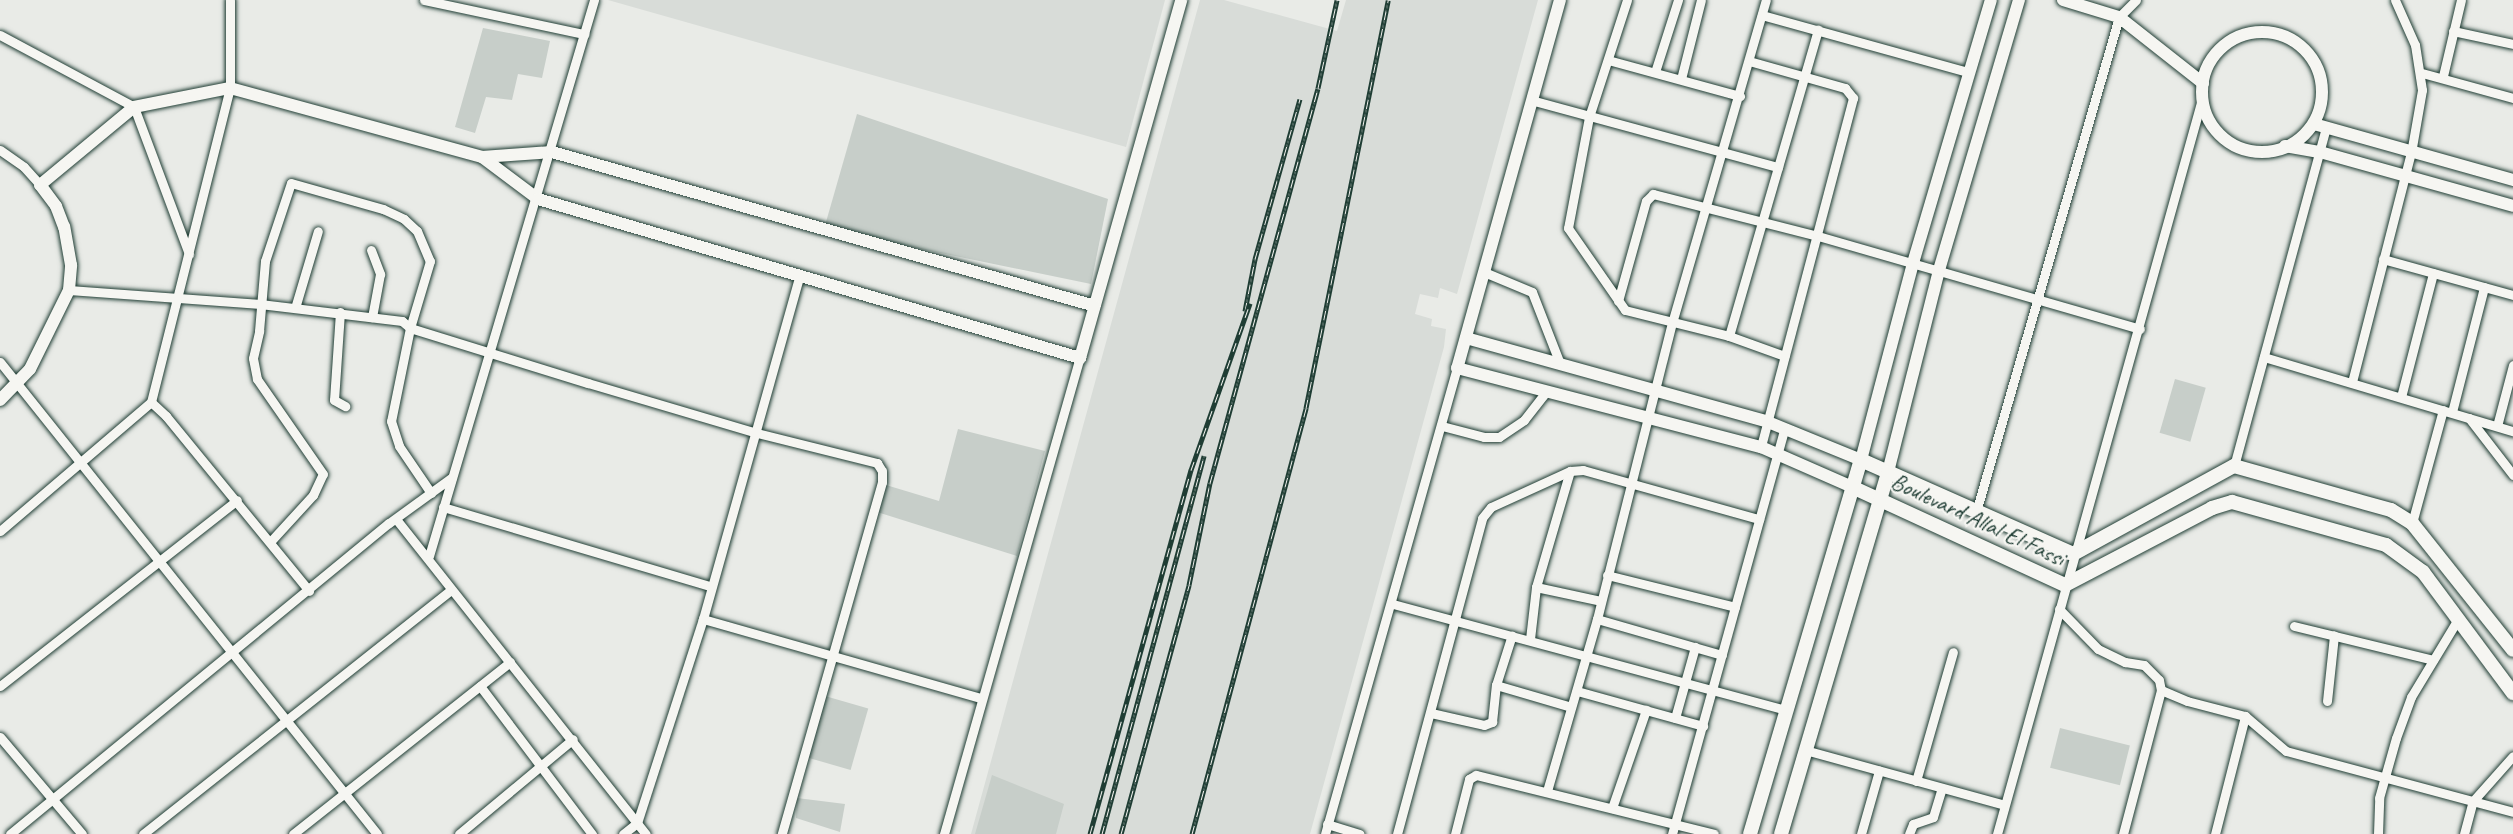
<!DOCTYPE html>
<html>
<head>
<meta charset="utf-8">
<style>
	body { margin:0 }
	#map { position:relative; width:2513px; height:834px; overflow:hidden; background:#e9ebe7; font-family:Caveat,sans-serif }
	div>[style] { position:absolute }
	.built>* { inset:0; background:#d8dcd8 }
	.green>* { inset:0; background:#c7cec9; transform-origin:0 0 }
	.roads { filter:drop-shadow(0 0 2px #1f3d34) drop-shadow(0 0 2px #1f3d34) }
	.minor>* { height:9px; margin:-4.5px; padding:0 4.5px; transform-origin:4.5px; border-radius:4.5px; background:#f6f6f2 }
	.tertiary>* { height:12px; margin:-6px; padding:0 6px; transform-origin:6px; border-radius:6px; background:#f6f6f2 }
	.tertiary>.ring { margin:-6px; padding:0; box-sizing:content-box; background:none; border:12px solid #f6f6f2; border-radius:50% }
	.secondary>* { height:14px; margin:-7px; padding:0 7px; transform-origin:7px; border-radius:7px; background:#f6f6f2 }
	.rail>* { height:5px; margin-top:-2.5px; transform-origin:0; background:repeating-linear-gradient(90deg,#f6f6f2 0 9px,#1f3d34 0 18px); box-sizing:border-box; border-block:2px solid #1f3d34 }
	span { translate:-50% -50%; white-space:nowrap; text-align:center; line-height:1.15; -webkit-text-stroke:4.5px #f6f6f2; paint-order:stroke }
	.street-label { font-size:24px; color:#1f3d34 }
</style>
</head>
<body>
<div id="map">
	<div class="built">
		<i style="clip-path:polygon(608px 0,1165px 0,1126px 147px)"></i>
		<i style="clip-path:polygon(1200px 0,1224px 0,1337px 31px,1346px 0,1538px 0,1457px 294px,1440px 288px,1438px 298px,1420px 294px,1415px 314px,1432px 319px,1431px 326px,1446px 329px,1444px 347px,1310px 834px,971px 834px)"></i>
	</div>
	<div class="green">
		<i style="clip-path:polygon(483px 28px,550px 41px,542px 78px,518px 74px,512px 100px,486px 97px,475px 133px,455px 127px)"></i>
		<i style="clip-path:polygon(857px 114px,1108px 199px,1091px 284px,824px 229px)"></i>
		<i style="left:2175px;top:379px;width:32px;height:56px;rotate:16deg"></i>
		<i style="clip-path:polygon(958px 429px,1045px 451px,1017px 556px,877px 512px,886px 485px,939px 501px)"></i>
		<i style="left:825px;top:696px;width:45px;height:64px;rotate:16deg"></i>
		<i style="left:2060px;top:728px;width:72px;height:41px;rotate:14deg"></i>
		<i style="clip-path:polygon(992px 775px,1064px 804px,1056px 834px,975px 834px)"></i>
		<i style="clip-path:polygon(797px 798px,845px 804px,840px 832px,796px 818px)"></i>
	</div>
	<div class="roads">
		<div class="minor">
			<i style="left:424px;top:0;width:164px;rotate:12deg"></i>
			<i style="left:1627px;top:0;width:123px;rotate:108deg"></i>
			<i style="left:1589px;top:117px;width:113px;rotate:100.7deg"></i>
			<i style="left:1568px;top:228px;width:100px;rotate:55.2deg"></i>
			<i style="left:1625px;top:310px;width:107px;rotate:14deg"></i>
			<i style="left:1729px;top:336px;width:59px;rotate:19.7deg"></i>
			<i style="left:1762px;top:15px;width:214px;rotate:15.5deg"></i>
			<i style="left:2453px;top:31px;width:61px;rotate:12.2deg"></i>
			<i style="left:0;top:35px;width:152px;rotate:28.2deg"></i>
			<i style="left:134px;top:107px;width:157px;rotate:69.5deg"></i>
			<i style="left:1608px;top:60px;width:137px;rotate:15.3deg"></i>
			<i style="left:1749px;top:61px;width:100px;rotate:15.7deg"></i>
			<i style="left:1845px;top:88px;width:13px;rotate:51deg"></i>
			<i style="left:1853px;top:98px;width:361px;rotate:104.8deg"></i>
			<i style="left:1655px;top:72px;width:76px;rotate:-72.3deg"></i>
			<i style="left:2422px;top:73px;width:94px;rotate:15.4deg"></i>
			<i style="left:2443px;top:76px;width:78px;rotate:-76.7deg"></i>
			<i style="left:1681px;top:79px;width:81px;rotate:-75.8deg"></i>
			<i style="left:1531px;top:100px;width:256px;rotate:15.2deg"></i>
			<i style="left:0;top:150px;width:29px;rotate:35deg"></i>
			<i style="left:24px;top:167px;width:24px;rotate:48deg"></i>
			<i style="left:371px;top:250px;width:26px;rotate:69deg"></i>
			<i style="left:380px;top:274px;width:44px;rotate:100.5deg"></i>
			<i style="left:2383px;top:259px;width:135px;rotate:15.5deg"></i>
			<i style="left:1484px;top:272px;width:52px;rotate:22.6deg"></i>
			<i style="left:1532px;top:292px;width:77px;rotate:68.7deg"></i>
			<i style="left:69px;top:290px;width:192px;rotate:4.2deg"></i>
			<i style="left:260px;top:304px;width:143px;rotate:6.8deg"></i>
			<i style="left:402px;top:321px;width:11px;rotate:41deg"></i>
			<i style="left:410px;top:328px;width:186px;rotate:17.2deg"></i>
			<i style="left:588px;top:383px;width:176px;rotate:16.5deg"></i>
			<i style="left:757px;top:433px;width:124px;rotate:14deg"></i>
			<i style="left:877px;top:463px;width:9px;rotate:58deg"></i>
			<i style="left:882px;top:471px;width:11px;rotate:90deg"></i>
			<i style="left:882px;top:482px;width:366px;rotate:105.9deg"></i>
			<i style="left:1618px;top:301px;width:104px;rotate:-74.4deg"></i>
			<i style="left:1646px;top:201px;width:10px;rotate:-45deg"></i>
			<i style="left:1653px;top:194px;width:170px;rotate:14.3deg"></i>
			<i style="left:1818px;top:236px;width:335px;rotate:16.1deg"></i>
			<i style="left:295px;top:308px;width:80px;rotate:-73.4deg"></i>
			<i style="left:340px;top:312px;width:88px;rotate:93.9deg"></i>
			<i style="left:334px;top:400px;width:13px;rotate:29deg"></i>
			<i style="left:1729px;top:336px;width:319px;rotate:-73.8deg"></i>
			<i style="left:2264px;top:357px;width:260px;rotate:16.6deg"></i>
			<i style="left:0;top:362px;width:604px;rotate:51.38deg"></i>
			<i style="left:2352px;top:382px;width:236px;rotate:-75.6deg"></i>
			<i style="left:2411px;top:153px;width:64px;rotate:-80.1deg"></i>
			<i style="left:2422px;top:90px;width:46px;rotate:-98.8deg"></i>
			<i style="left:2415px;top:45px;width:49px;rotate:-114deg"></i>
			<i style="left:2401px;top:397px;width:128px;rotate:-75.5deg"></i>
			<i style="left:151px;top:402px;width:21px;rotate:43deg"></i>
			<i style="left:166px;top:416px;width:226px;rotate:50.7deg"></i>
			<i style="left:2452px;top:412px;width:129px;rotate:-75.6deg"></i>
			<i style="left:2469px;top:418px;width:72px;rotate:52.3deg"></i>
			<i style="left:1442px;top:426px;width:43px;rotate:14.7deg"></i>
			<i style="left:1484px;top:437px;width:15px"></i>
			<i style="left:1499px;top:437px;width:30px;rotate:-34deg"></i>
			<i style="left:1524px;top:420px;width:36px;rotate:-52deg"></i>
			<i style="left:2497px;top:426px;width:63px;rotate:-75.3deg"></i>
			<i style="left:2234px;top:466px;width:350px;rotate:-74.8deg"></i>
			<i style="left:443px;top:507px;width:278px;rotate:16.5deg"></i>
			<i style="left:1976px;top:512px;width:515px;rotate:-73.89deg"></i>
			<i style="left:2119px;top:17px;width:24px;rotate:-45deg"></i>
			<i style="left:396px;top:519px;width:402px;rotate:51.6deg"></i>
			<i style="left:2412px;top:523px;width:117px;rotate:-74.7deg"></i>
			<i style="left:0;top:531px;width:199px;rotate:-40.5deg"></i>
			<i style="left:151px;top:402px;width:324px;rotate:-75.9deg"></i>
			<i style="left:230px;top:88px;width:88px;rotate:-90deg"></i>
			<i style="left:270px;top:542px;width:64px;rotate:-47.5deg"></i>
			<i style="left:313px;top:495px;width:23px;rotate:-65deg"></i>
			<i style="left:323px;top:474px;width:116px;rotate:-124.8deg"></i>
			<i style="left:257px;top:379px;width:21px;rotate:-101deg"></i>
			<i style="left:253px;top:358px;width:28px;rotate:-77deg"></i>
			<i style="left:259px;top:331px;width:70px;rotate:-85.1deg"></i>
			<i style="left:265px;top:261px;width:82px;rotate:-71.6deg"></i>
			<i style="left:291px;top:183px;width:96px;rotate:15.8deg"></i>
			<i style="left:383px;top:209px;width:23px;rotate:25deg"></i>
			<i style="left:404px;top:219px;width:18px;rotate:43deg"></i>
			<i style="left:417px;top:231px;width:33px;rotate:67deg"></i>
			<i style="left:430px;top:261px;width:70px;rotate:106.6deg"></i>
			<i style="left:410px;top:328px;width:95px;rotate:101.5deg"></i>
			<i style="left:391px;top:421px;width:26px;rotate:72deg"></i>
			<i style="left:399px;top:446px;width:57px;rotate:55.8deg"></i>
			<i style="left:429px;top:556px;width:580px;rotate:-73.47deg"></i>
			<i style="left:1607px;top:575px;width:132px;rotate:14deg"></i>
			<i style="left:1536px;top:587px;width:66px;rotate:12.2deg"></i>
			<i style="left:1393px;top:604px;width:406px;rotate:15.1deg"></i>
			<i style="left:2059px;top:609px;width:56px;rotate:45.7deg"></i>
			<i style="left:2098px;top:649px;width:30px;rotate:26deg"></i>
			<i style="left:2125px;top:662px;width:19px;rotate:9deg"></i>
			<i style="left:2144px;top:665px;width:21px;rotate:45deg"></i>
			<i style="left:2159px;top:680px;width:10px;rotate:79deg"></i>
			<i style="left:2161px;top:690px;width:28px;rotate:23deg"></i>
			<i style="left:2187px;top:701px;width:60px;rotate:14.5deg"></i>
			<i style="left:2245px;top:716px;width:54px;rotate:40.5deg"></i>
			<i style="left:2286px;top:751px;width:235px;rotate:15deg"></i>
			<i style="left:703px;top:619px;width:289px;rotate:15.9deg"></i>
			<i style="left:1597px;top:619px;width:130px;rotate:16.1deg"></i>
			<i style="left:2294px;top:626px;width:143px;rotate:13.7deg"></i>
			<i style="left:1530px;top:639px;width:52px;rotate:-83.4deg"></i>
			<i style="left:1536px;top:587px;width:121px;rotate:-73.7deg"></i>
			<i style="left:1496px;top:685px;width:78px;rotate:16.3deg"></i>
			<i style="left:0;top:686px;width:301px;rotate:-38.1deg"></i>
			<i style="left:480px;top:686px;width:186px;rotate:52.9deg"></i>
			<i style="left:1577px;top:691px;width:131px;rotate:15.5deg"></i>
			<i style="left:2327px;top:701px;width:66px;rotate:-83.9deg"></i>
			<i style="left:1431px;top:713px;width:54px;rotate:12.8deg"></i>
			<i style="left:1484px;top:725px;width:9px;rotate:-21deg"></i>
			<i style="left:1492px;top:722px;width:37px;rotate:-84deg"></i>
			<i style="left:1496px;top:685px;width:52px;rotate:-72.3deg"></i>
			<i style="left:1675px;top:718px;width:74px;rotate:-74.3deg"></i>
			<i style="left:0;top:737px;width:127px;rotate:49.8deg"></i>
			<i style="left:1805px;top:750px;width:206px;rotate:15.4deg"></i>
			<i style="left:1916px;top:781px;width:134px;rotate:-74deg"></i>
			<i style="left:1547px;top:791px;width:179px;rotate:-73.8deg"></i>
			<i style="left:1597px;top:619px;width:305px;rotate:-75.8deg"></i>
			<i style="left:1672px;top:323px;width:336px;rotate:-73.8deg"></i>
			<i style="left:1612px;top:808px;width:104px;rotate:-70.9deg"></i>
			<i style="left:1327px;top:824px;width:34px;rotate:17deg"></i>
			<i style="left:10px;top:834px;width:490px;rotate:-39.4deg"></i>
			<i style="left:389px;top:523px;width:77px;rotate:-36deg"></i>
			<i style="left:143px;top:834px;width:393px;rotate:-38.4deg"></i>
			<i style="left:293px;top:834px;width:277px;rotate:-38.4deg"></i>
			<i style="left:459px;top:834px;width:148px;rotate:-39.8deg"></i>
			<i style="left:623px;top:834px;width:18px;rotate:-38deg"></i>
			<i style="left:637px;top:823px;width:214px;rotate:-72.1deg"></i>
			<i style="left:703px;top:619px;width:354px;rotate:-74.3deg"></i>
			<i style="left:944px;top:834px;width:495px;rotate:-74.1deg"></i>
			<i style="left:1325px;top:834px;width:484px;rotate:-74.2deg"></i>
			<i style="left:1397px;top:834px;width:327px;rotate:-74.9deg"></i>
			<i style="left:1482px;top:518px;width:14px;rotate:-51deg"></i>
			<i style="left:1491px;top:507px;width:87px;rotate:-24.5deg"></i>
			<i style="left:1570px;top:471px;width:13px;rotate:-4deg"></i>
			<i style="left:1583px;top:470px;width:183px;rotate:15.6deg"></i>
			<i style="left:1455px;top:834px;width:57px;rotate:-75.7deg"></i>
			<i style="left:1469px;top:779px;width:8px;rotate:-30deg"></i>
			<i style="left:1476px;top:775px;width:245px;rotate:13.9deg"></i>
			<i style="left:1672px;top:834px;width:420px;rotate:-74.5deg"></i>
			<i style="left:1861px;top:834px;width:66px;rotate:-74.1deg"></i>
			<i style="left:1909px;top:834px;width:11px;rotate:-68deg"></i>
			<i style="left:1913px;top:824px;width:21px;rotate:-19deg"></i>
			<i style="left:1933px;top:817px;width:30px;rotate:-73deg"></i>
			<i style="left:1997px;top:834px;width:767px;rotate:-74.42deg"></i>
			<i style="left:2123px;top:834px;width:149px;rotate:-75.2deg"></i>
			<i style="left:2215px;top:834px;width:122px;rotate:-75.7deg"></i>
			<i style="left:2378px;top:834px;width:36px;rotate:-88deg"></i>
			<i style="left:2379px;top:798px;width:62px;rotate:-74.2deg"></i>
			<i style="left:2396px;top:738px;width:44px;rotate:-69.9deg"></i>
			<i style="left:2411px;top:697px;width:91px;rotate:-58.9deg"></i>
			<i style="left:2464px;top:834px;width:34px;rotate:-75deg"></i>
			<i style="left:2473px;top:801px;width:60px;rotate:-48.4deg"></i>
		</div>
		<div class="tertiary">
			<i style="left:1560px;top:0;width:382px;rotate:105.6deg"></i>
			<i style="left:1457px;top:368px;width:314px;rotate:14.6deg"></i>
			<i style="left:1761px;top:447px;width:99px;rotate:23.7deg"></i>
			<i style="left:2063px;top:0;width:59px;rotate:16.9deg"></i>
			<i style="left:2119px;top:17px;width:107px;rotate:38.2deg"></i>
			<i class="ring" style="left:2202px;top:32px;width:108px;height:108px"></i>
			<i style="left:2314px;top:124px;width:207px;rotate:15.7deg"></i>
			<i style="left:2285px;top:146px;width:36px;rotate:10deg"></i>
			<i style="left:2320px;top:152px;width:200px;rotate:15.6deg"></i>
			<i style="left:482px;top:157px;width:70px;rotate:36.9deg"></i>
			<i style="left:538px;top:199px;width:565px;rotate:16.35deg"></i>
			<i style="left:1080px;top:358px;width:372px;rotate:-74.2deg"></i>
			<i style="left:1466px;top:338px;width:313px;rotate:15.5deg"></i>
			<i style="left:1768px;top:422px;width:100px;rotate:22.2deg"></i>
			<i style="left:1861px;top:460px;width:204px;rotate:-75.2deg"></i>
			<i style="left:1913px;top:263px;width:274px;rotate:-73.5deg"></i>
			<i style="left:0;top:400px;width:43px;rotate:-45.9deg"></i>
			<i style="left:30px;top:369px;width:88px;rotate:-63.7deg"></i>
			<i style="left:69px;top:290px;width:25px;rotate:-85deg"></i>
			<i style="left:71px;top:265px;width:39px;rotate:-100deg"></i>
			<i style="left:64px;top:227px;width:22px;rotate:-111deg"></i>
			<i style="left:56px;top:206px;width:26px;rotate:-127deg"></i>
			<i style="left:40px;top:185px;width:122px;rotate:-39.7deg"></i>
			<i style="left:134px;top:107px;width:98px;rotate:-11.2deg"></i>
			<i style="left:230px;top:88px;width:261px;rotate:15.3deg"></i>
			<i style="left:482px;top:157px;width:70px;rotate:-4.1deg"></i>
			<i style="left:552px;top:152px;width:564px;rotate:15.83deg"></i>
			<i style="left:1888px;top:472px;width:208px;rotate:-75.8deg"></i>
			<i style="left:1939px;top:270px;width:282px;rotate:-73.5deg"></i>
		</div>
		<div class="secondary">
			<i style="left:1852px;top:487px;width:234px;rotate:24.7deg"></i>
			<i style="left:2065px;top:585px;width:166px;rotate:-27.6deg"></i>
			<i style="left:2212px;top:508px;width:21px;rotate:-17deg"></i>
			<i style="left:2232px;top:502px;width:160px;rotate:15.6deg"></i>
			<i style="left:2386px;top:545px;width:46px;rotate:36.1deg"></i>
			<i style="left:2423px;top:572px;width:151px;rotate:53.4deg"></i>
			<i style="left:1750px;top:834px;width:390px;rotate:-73.5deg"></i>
			<i style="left:1861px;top:460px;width:232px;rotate:23.9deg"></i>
			<i style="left:2073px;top:554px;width:183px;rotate:-28.7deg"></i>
			<i style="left:2234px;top:466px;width:163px;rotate:15.7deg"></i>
			<i style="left:2391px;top:510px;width:25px;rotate:32deg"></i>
			<i style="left:2412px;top:523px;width:162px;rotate:51.5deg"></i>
			<i style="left:1781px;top:834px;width:377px;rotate:-73.5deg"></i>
		</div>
	</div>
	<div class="rail">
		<i style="left:1245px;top:311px;width:53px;rotate:-79.1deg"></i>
		<i style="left:1255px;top:259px;width:166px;rotate:-74.3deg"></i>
		<i style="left:1090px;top:834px;width:378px;rotate:-74.5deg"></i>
		<i style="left:1191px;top:470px;width:177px;rotate:-70.5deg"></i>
		<i style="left:1102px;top:834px;width:392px;rotate:-74.9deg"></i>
		<i style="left:1121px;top:834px;width:258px;rotate:-74.7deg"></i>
		<i style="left:1189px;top:585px;width:104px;rotate:-78.4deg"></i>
		<i style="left:1210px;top:483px;width:409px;rotate:-74.7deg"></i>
		<i style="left:1318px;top:88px;width:90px;rotate:-77.8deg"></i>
		<i style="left:1192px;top:834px;width:441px;rotate:-75deg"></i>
		<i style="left:1306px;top:408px;width:416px;rotate:-78.6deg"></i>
	</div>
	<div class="street-label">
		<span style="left:1978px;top:520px;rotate:25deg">Boulevard Allal El Fassi</span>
	</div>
</div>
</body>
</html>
